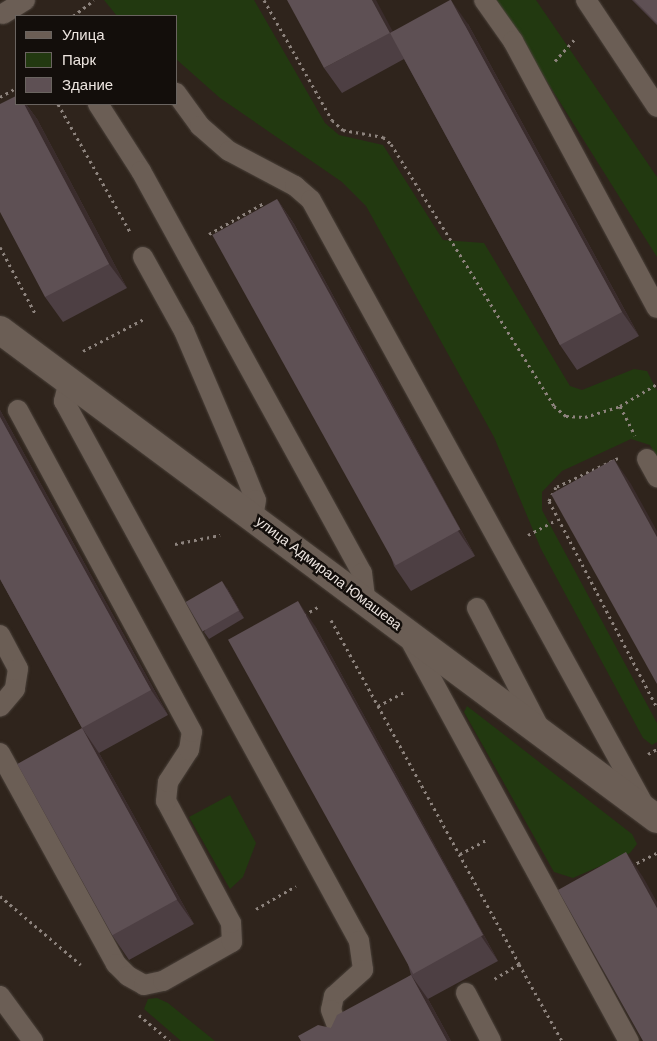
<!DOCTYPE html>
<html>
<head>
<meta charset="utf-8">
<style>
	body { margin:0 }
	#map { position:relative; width:657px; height:1041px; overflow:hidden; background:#2f241c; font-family:Arial,sans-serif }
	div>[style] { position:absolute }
	.green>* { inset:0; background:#223910 }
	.path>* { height:3px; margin-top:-1.5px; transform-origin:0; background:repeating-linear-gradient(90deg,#8d837d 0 2.5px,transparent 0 6.5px) }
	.roads { filter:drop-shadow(0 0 1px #4a413a) drop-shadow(0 0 1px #4a413a) }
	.lane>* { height:20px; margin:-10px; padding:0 10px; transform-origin:10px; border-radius:10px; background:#6b5e55 }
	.street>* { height:28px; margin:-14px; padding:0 14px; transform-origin:14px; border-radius:14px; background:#6b5e55 }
	.wall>* { inset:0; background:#4d3f43 }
	.shaded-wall>* { inset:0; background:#3a2c2c }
	.building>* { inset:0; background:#5e5054; transform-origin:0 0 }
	span { translate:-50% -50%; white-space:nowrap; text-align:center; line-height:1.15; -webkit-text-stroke:5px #130e0b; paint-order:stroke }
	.street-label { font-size:14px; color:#ede5e0 }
	.legend { position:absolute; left:15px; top:15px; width:162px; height:90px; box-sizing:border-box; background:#130e0b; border:1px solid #6a6460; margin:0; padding:6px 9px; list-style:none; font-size:15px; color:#ede5e0 }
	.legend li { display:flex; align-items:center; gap:10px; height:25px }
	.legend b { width:25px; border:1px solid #6a6460 }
</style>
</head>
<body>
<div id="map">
	<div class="green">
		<i style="clip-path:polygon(104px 0,254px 0,325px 123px,339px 135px,383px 145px,443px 240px,484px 243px,570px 386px,582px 390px,634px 369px,647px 371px,657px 391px,657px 457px,650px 445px,631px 439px,562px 471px,542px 492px,542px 510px,657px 723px,657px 742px,652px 745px,643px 738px,541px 549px,494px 437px,366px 206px,342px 182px,220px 98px,176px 59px,176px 16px,117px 16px)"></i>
		<i style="clip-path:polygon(496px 0,536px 0,657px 177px,657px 257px)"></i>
		<i style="clip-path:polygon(467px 706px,632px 834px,637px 844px,630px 853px,573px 878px,554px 872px,464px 712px)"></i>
		<i style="clip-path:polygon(230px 795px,256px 843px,243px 877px,230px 889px,189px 817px)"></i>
		<i style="clip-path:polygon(157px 998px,168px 1003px,215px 1041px,181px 1041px,144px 1009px,148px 999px)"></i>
	</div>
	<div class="path">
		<i style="left:264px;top:0;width:138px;rotate:60.5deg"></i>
		<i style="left:332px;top:120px;width:15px;rotate:42deg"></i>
		<i style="left:343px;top:130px;width:41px;rotate:9.9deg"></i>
		<i style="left:383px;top:137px;width:11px;rotate:41deg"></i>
		<i style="left:391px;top:144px;width:309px;rotate:58.1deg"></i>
		<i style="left:554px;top:406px;width:16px;rotate:40deg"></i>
		<i style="left:566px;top:416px;width:19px;rotate:3deg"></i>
		<i style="left:585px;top:417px;width:37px;rotate:-17deg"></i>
		<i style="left:620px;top:406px;width:43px;rotate:-30.7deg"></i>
		<i style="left:73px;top:16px;width:26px;rotate:-37deg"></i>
		<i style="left:555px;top:61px;width:31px;rotate:-48deg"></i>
		<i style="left:0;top:97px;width:18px;rotate:-29deg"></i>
		<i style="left:58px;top:104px;width:147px;rotate:60.6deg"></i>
		<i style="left:209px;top:234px;width:63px;rotate:-29.4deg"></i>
		<i style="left:0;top:247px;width:75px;rotate:62.1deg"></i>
		<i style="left:83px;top:351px;width:69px;rotate:-27.7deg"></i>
		<i style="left:620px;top:406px;width:33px;rotate:63deg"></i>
		<i style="left:618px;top:458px;width:68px;rotate:154.9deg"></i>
		<i style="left:556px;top:487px;width:16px;rotate:117deg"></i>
		<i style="left:549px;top:501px;width:233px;rotate:62.4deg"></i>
		<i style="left:528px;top:535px;width:32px;rotate:-28deg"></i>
		<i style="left:175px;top:544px;width:46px;rotate:-11.3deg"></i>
		<i style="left:304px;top:615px;width:16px;rotate:-30deg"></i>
		<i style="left:331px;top:620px;width:392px;rotate:61.3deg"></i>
		<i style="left:519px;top:964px;width:31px;rotate:149deg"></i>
		<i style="left:378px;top:706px;width:32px;rotate:-28deg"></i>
		<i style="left:648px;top:754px;width:10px;rotate:-29deg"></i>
		<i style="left:460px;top:854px;width:30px;rotate:-28deg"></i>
		<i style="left:631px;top:866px;width:29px;rotate:-27deg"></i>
		<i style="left:0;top:896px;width:106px;rotate:40.4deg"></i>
		<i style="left:256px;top:909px;width:46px;rotate:-29.9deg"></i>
		<i style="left:519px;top:964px;width:88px;rotate:60.8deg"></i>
		<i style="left:139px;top:1015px;width:40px;rotate:40deg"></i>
	</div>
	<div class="roads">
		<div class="lane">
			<i style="left:484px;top:0;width:50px;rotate:54.7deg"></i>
			<i style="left:513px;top:41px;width:303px;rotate:61.7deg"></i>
			<i style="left:586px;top:0;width:128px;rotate:56.4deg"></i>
			<i style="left:3px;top:14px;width:26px;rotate:-32deg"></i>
			<i style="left:176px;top:93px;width:41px;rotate:54deg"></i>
			<i style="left:200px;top:126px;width:38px;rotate:41deg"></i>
			<i style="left:229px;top:151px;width:75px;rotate:27.9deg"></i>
			<i style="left:295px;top:186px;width:21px;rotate:41deg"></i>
			<i style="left:311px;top:200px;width:693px;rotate:61.18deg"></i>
			<i style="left:98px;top:104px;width:80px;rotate:57.3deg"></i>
			<i style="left:141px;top:171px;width:459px;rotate:61.2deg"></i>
			<i style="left:362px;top:573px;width:26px;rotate:83deg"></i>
			<i style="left:143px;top:257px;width:85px;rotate:61deg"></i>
			<i style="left:184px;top:331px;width:152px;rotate:66.8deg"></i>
			<i style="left:244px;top:471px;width:31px;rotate:68deg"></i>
			<i style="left:256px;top:500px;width:17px;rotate:100deg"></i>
			<i style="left:69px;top:381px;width:21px;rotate:104deg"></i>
			<i style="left:64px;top:401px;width:615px;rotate:61.35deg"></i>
			<i style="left:359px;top:941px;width:29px;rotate:82deg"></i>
			<i style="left:363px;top:970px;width:39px;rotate:138deg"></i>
			<i style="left:334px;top:996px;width:14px;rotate:102deg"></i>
			<i style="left:331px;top:1010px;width:33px;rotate:69deg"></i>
			<i style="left:647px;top:459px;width:21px;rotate:61deg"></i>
			<i style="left:477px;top:608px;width:136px;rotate:62.5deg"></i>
			<i style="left:0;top:635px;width:38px;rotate:62deg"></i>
			<i style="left:18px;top:669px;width:20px;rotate:99deg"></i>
			<i style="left:15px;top:689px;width:23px;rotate:130deg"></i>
			<i style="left:409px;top:638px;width:459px;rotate:61.4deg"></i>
			<i style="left:0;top:753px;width:241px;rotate:61.2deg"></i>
			<i style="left:116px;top:964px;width:17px;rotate:45deg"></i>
			<i style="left:128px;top:976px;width:18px;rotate:29deg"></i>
			<i style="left:144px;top:985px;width:19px;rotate:-12deg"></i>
			<i style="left:163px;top:981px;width:79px;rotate:-29.5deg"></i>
			<i style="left:232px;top:942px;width:19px;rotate:-93deg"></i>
			<i style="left:231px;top:923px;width:138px;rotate:-118deg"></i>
			<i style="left:166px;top:801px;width:19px;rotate:-84deg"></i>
			<i style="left:168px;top:782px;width:38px;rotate:-57deg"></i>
			<i style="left:189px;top:750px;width:18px;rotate:-81deg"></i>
			<i style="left:192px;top:732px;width:366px;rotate:-118.4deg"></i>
			<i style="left:466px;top:993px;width:54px;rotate:62.5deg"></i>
			<i style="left:0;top:996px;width:56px;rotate:53.7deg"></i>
		</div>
		<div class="street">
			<i style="left:0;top:330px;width:819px;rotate:36.66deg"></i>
		</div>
	</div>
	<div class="wall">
		<i style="clip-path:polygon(632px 0,657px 0,657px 25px)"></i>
		<i style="clip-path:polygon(468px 24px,639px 336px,577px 370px,560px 345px,404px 59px,342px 93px,324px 68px,393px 31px)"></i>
		<i style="clip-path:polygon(16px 104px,26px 104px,37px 119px,127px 288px,63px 322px,45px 297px)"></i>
		<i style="clip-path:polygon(277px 199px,294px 224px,475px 556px,411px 591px,394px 566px)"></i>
		<i style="clip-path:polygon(0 410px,168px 715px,99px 753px,194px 924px,129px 960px,112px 935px,82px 728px,0 579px)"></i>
		<i style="clip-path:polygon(227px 588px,244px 618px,209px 639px,204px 632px)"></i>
		<i style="clip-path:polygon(315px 626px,498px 961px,428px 999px,451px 1041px,301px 1041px,331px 1028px,411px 975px)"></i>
	</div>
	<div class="shaded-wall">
		<i style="clip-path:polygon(372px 0,376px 0,407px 58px,390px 33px)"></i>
		<i style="clip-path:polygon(451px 0,468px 24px,639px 336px,622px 312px)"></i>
		<i style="clip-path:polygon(24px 104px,26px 104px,37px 119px,127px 288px,109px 264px)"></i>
		<i style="clip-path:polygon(277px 199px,294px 224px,475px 556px,458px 531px)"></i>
		<i style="clip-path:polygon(0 410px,168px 715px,151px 690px,0 417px)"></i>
		<i style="clip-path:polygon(614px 459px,631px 484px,657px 531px,657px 537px)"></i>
		<i style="clip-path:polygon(222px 581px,227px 588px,244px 618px,239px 611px)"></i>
		<i style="clip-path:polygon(298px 601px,315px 626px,498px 961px,481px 936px)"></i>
		<i style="clip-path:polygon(82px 728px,99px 753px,194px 924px,177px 900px)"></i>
		<i style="clip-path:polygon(626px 852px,643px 877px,657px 902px,657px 908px)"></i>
		<i style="clip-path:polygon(411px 975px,428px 999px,451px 1041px,447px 1041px)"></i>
	</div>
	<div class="building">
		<i style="clip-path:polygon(287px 0,372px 0,390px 33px,324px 68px)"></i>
		<i style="clip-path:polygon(450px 0,451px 0,622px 312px,560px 345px,390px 33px)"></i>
		<i style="clip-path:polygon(634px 0,657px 0,657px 23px)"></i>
		<i style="clip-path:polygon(16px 96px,16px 104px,24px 104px,109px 264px,45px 297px,0 212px,0 104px)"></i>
		<i style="left:277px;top:199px;width:378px;height:74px;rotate:61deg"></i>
		<i style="clip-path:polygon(0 417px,151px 690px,82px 728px,0 579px)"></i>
		<i style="clip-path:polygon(614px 459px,657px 537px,657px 684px,551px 494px)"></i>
		<i style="left:222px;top:581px;width:34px;height:42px;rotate:60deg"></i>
		<i style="left:298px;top:601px;width:382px;height:80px;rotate:61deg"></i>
		<i style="left:82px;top:728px;width:196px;height:74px;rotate:61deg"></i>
		<i style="clip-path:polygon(626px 852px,657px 908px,657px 1041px,643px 1041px,558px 890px)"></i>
		<i style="clip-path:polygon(411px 975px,447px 1041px,301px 1041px,298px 1036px,318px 1025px,331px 1028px,337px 1015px)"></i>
	</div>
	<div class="street-label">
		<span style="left:329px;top:573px;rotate:37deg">улица Адмирала Юмашева</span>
	</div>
	<ul class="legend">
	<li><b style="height:6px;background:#6b5e55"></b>Улица</li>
	<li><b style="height:14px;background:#223910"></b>Парк</li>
	<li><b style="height:14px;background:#5e5054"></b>Здание</li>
	</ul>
</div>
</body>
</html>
